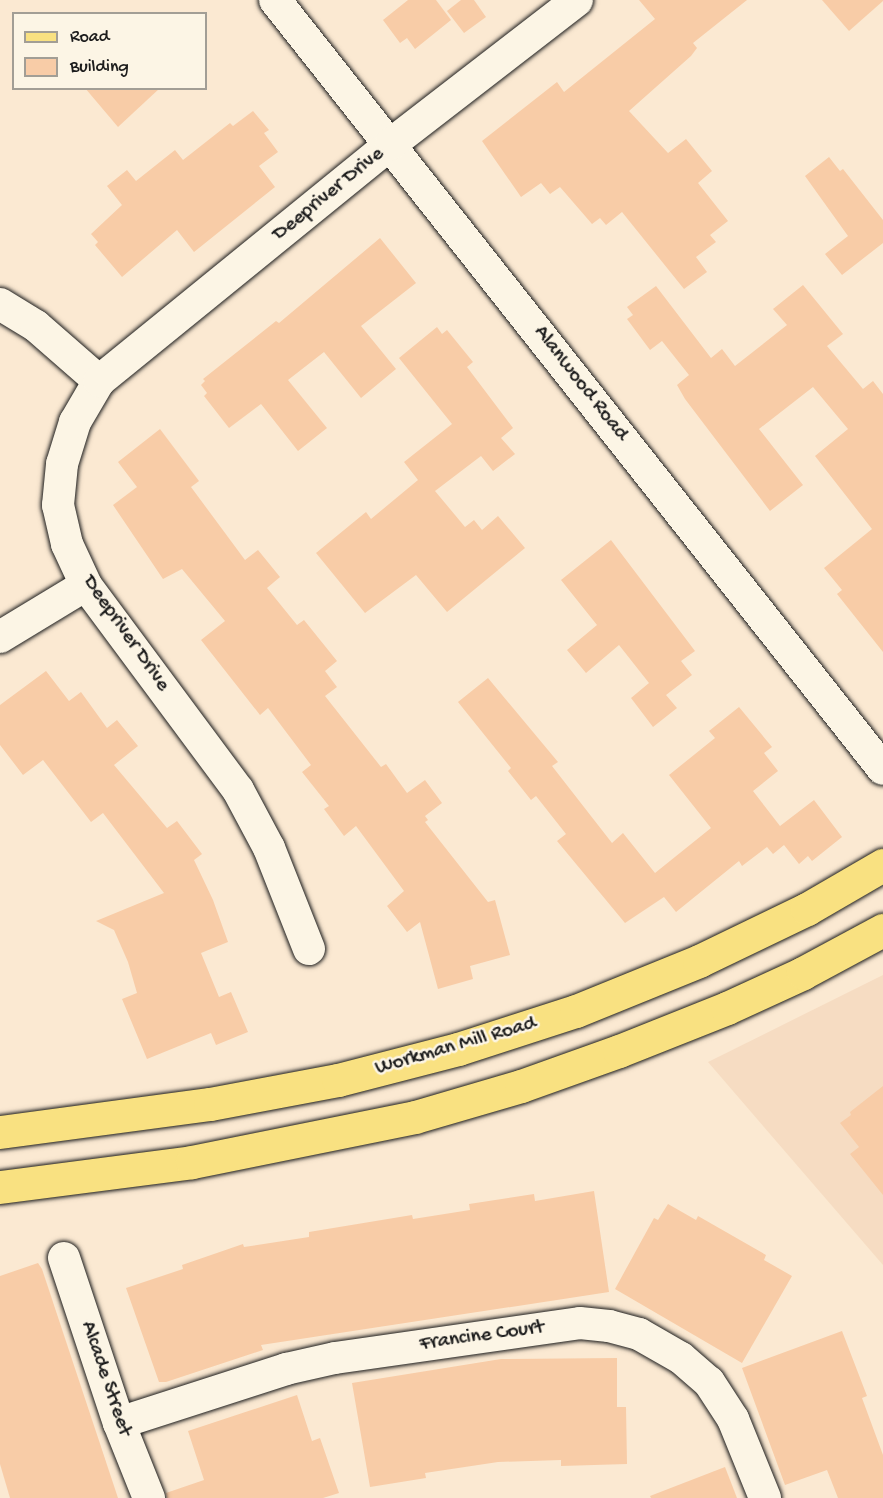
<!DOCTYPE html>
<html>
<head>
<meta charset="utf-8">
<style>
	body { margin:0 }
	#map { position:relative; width:883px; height:1498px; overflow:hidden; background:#fbe9d2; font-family:"Gochi Hand",sans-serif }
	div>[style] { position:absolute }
	.built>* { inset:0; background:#f6dcc2 }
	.building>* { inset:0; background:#f8cca7 }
	.roads { filter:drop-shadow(0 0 2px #1c1c1c) drop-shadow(0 0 2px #1c1c1c) }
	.minor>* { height:32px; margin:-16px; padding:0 16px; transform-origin:16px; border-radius:16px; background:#fcf5e5 }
	.major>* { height:33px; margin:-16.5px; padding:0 16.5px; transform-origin:16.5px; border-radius:16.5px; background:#f9e181 }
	span { translate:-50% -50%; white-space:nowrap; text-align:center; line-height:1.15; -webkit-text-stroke:5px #fcf5e5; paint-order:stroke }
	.street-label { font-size:21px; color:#1c1c1c }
	.legend { position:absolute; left:12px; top:12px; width:195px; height:78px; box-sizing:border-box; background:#fcf5e5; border:2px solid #a29e95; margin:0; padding:8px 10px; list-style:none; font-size:18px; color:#1c1c1c }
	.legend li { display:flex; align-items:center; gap:12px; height:30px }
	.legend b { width:30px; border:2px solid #a29e95 }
</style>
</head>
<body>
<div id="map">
	<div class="built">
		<i style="clip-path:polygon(883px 975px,883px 1265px,708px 1062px)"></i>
	</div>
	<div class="building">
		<i style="clip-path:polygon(408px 0,436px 0,451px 20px,415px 49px,407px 38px,400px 43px,383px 20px)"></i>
		<i style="clip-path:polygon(461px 0,474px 0,486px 17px,464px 33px,447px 11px)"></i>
		<i style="clip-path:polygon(639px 0,747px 0,693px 43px,697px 48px,691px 56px,629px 111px,668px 153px,686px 139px,712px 171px,698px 183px,728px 221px,710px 235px,716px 242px,696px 257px,707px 272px,684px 289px,622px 212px,606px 225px,600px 218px,592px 224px,560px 187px,550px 194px,541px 183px,521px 197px,482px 141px,557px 82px,564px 92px,655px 19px)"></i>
		<i style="clip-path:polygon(822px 0,883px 0,883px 1px,849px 31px)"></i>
		<i style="clip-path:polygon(85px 88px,160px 88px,118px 127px)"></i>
		<i style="clip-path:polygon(253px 111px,269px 130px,264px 133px,278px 152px,259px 166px,275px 187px,194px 252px,177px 230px,122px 277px,95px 245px,98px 242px,91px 234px,122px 205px,107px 186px,127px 170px,136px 181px,175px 150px,183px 160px,230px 123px,233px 126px)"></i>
		<i style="clip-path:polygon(829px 157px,840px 171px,843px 169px,883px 220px,883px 243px,842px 275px,825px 254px,848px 236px,805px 176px)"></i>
		<i style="clip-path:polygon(380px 238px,416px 283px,361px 326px,396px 369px,361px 398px,324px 352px,288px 380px,327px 428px,298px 451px,261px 404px,229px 428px,204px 396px,207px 393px,201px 385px,205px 381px,203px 379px,276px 321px,279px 323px)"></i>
		<i style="clip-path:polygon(803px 285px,843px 334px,827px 346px,863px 389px,873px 381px,883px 394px,883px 652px,837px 594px,842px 590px,824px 568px,872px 529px,815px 456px,848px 429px,813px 387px,759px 429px,803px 485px,770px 511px,685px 399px,677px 385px,689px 375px,662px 341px,650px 350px,627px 319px,633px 315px,627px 307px,656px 286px,711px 358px,722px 349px,735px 366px,787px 325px,773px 309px)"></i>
		<i style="clip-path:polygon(437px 327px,442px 334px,447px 330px,473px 362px,467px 367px,513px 428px,501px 438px,515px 454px,493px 471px,481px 456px,435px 491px,465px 527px,474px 520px,482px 530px,498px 516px,525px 548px,447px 612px,416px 575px,365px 613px,316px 553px,366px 512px,371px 519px,418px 480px,404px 462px,452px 424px,399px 358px)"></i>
		<i style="clip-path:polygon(160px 429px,199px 481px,191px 487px,245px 560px,258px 550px,280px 577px,267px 588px,297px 625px,304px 620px,337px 661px,325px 671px,337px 687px,325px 696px,381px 767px,386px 764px,407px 793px,425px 780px,442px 803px,425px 816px,428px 820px,425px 822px,488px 902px,495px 900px,510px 955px,470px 966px,473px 979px,438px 989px,420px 922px,407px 932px,387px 906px,404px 891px,356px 826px,344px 836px,324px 809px,329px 806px,302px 772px,311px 765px,268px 708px,260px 715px,201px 640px,225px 621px,182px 569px,163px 579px,113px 505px,137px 487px,118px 462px)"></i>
		<i style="clip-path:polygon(611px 540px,695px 651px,681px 661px,692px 675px,666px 695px,677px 708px,653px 727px,631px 698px,649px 683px,619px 645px,586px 673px,567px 650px,597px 625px,561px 580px)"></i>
		<i style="clip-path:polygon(46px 671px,69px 701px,81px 692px,107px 728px,117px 720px,138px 746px,114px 765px,167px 828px,177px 821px,202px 854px,194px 860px,213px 900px,228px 942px,201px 953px,219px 997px,231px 992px,248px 1032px,216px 1045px,211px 1033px,147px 1059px,122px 999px,137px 993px,128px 962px,114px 930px,96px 921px,164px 893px,103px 813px,91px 822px,43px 760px,23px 775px,0 745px,0 705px)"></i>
		<i style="clip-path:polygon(488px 678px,558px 762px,552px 766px,612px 843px,623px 833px,655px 873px,711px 828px,669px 775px,715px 738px,709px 731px,739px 707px,772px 747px,764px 753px,778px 771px,753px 791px,780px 826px,814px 800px,842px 837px,812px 861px,808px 856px,799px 864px,784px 845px,773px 854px,767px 847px,742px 866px,739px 861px,676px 912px,664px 897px,625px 923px,557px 841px,566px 834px,536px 796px,531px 800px,508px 771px,511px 768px,458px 702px)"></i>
		<i style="clip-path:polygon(883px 1086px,883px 1195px,850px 1154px,859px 1147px,840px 1123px,851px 1115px,850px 1112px)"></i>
		<i style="clip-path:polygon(594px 1191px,609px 1292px,261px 1345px,263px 1350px,166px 1382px,159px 1382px,126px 1288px,183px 1269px,182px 1265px,243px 1244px,244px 1247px,309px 1237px,309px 1232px,412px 1215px,413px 1219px,470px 1210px,469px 1204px,534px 1194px,535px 1201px)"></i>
		<i style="clip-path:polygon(668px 1204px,696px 1220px,698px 1216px,766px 1255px,764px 1260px,792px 1276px,742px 1363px,615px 1289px,654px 1218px,658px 1220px)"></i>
		<i style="clip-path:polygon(38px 1263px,42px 1269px,118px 1498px,10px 1498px,0 1464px,0 1276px)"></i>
		<i style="clip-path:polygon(842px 1331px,867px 1396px,862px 1398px,883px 1455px,883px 1498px,838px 1498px,827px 1470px,785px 1485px,742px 1368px)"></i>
		<i style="clip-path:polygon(617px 1358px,617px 1407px,626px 1407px,627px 1464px,561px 1466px,561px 1460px,498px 1462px,425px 1473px,426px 1478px,370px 1487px,352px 1383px,501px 1359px)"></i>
		<i style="clip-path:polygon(297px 1395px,312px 1441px,320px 1438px,339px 1493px,323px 1498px,167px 1498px,166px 1493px,204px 1480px,188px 1431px)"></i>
		<i style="clip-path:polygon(725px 1467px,737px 1498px,651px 1498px,650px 1496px)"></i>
	</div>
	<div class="roads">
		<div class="minor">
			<i style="left:275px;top:0;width:980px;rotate:51.67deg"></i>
			<i style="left:0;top:304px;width:42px;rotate:31.4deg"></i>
			<i style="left:36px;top:326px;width:84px;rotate:41.1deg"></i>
			<i style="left:0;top:637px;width:100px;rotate:-31.2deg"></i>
			<i style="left:309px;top:949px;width:109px;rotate:-111.6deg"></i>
			<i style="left:269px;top:848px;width:66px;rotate:-118.1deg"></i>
			<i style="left:238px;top:790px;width:255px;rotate:-126.6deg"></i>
			<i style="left:86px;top:585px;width:45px;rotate:-114.9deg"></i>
			<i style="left:67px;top:544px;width:40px;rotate:-103deg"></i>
			<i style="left:58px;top:505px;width:41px;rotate:-84.4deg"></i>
			<i style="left:62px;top:464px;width:44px;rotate:-72.8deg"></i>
			<i style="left:75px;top:422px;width:48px;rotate:-59.7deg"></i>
			<i style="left:99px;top:381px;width:376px;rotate:-39.1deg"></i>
			<i style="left:391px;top:144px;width:235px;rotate:-37.7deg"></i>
			<i style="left:64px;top:1258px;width:174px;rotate:71.6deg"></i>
			<i style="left:119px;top:1423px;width:81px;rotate:68.2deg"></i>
			<i style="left:119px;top:1423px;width:176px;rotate:-17.9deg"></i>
			<i style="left:286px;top:1369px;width:50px;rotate:-12.7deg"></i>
			<i style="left:335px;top:1358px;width:247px;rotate:-8.1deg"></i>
			<i style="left:580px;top:1323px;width:29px;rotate:6deg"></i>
			<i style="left:609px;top:1326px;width:31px;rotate:15deg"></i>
			<i style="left:639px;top:1334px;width:48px;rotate:29.7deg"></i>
			<i style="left:681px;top:1358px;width:37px;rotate:41deg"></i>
			<i style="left:709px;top:1382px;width:44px;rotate:57deg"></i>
			<i style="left:733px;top:1419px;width:85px;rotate:67.9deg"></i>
		</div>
		<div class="major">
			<i style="left:0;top:1132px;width:212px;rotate:-7.6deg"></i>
			<i style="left:210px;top:1104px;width:130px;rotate:-10.6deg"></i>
			<i style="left:338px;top:1080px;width:124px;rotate:-14.5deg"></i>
			<i style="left:458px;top:1049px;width:124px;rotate:-17.9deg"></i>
			<i style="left:576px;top:1011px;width:133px;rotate:-22.1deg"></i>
			<i style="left:699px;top:961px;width:120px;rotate:-25.7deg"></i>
			<i style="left:807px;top:909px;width:88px;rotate:-30.1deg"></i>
			<i style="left:0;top:1187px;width:194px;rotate:-7.4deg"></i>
			<i style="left:192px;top:1162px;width:227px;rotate:-11.4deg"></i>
			<i style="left:415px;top:1117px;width:110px;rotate:-16.3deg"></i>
			<i style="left:521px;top:1086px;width:104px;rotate:-19.7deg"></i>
			<i style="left:619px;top:1051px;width:116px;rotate:-21.7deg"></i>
			<i style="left:727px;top:1008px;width:84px;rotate:-24.7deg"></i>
			<i style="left:803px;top:973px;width:91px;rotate:-28.3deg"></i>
		</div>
	</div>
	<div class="street-label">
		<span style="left:329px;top:195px;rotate:-39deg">Deepriver Drive</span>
		<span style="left:580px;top:384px;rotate:52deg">Alanwood Road</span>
		<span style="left:125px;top:634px;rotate:55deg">Deepriver Drive</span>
		<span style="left:456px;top:1047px;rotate:-16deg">Workman Mill Road</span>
		<span style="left:482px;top:1337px;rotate:-8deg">Francine Court</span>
		<span style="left:105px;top:1379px;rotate:71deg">Alcade Street</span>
	</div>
	<ul class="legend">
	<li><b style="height:8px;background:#f9e181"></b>Road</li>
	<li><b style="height:16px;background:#f8cca7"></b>Building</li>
	</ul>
</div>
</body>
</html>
